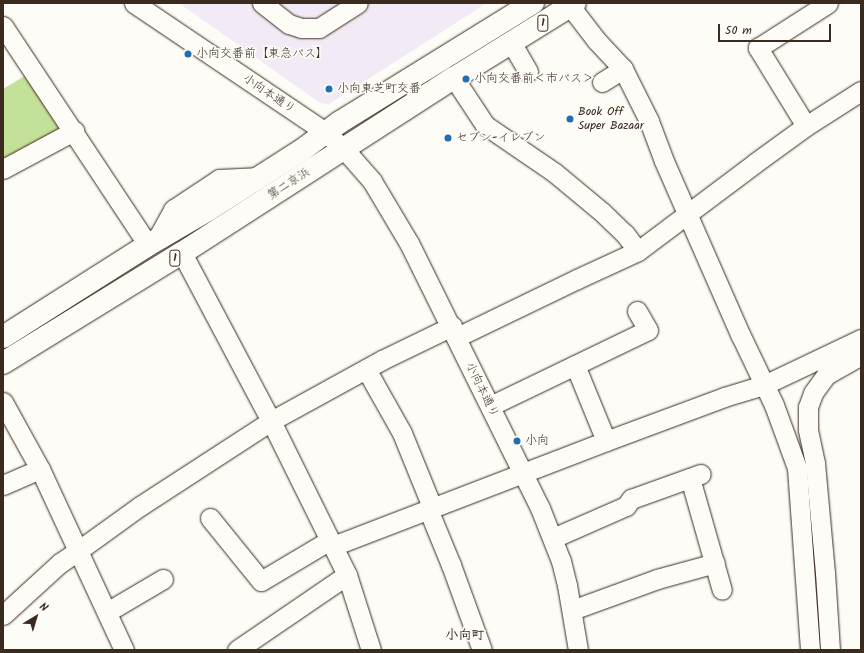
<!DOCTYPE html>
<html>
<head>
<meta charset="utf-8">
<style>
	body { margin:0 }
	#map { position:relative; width:864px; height:653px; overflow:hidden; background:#fdfcf7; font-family:Kalam,"Klee One",sans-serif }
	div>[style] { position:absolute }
	.built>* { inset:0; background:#f2eaf5 }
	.green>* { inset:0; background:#c4e199 }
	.roads { filter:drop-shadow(0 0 1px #3b2a1e) drop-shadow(0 0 1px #3b2a1e) }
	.minor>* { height:19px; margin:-9.5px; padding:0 9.5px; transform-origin:9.5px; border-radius:9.5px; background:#fdfcf7 }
	.highway>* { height:22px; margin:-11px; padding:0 11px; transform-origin:11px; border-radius:11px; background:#fdfcf7 }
	.dots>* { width:11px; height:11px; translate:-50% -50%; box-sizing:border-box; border:2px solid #fdfcf7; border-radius:50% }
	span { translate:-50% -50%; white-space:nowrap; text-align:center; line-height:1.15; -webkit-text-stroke:3.5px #fdfcf7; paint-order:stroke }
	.shield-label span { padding:1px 3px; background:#fdfcf7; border:1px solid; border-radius:3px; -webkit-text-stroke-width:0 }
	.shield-label { font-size:11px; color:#3b2a1e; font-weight:700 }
	.poi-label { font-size:12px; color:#3b2a1e }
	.left { translate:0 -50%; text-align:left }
	.street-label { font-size:12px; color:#3b2a1e }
	.neighbourhood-label { font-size:13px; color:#3b2a1e; font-weight:700 }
	.frame { position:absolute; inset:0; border:4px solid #3b2a1e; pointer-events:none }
	.north { position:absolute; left:16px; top:597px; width:40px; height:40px; -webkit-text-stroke:3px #fdfcf7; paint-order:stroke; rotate:38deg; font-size:11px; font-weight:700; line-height:16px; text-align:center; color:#3b2a1e }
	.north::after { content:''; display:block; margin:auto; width:14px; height:18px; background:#3b2a1e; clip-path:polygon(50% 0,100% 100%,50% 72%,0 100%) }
	.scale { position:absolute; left:718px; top:24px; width:113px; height:18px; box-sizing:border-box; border:2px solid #3b2a1e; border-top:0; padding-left:5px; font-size:12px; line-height:14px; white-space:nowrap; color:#3b2a1e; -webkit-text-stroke:3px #fdfcf7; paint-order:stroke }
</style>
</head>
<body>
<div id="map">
	<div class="built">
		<i style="clip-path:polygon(179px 3px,487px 3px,329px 104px,320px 103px)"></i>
	</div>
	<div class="green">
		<i style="clip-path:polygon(28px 74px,61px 122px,59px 130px,3px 160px,3px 89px)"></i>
	</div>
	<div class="roads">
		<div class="minor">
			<i style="left:134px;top:3px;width:230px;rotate:34deg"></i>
			<i style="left:325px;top:132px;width:25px;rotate:42deg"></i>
			<i style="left:344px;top:149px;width:43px;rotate:48.8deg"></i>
			<i style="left:372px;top:181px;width:72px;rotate:59.2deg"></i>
			<i style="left:409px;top:243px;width:296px;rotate:63.7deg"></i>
			<i style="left:540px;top:508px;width:57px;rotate:68.4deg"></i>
			<i style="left:561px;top:561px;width:25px;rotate:76deg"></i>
			<i style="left:567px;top:585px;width:66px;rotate:80.4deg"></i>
			<i style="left:262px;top:3px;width:34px;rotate:38deg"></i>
			<i style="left:289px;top:24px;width:13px;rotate:18deg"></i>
			<i style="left:301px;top:28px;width:18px"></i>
			<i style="left:319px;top:28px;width:46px;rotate:-32.7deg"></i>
			<i style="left:570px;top:6px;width:44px;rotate:52.4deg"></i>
			<i style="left:597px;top:41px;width:38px;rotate:47deg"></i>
			<i style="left:623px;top:69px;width:58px;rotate:63.4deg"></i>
			<i style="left:649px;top:121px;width:43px;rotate:69.4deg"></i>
			<i style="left:664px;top:161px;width:191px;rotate:66.3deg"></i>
			<i style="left:741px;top:336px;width:76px;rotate:64.4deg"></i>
			<i style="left:774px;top:405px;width:67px;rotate:69.9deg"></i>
			<i style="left:797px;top:468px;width:182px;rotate:85.9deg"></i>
			<i style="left:3px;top:26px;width:263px;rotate:56.5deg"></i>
			<i style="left:511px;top:42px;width:34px;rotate:60deg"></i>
			<i style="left:454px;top:78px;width:56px;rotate:56.6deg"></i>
			<i style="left:485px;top:125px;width:85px;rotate:34.4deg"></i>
			<i style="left:555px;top:173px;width:61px;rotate:39.7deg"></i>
			<i style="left:602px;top:212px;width:32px;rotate:44deg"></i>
			<i style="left:625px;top:234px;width:21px;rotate:53deg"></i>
			<i style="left:638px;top:251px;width:146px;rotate:-36.9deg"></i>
			<i style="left:755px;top:163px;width:63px;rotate:-36deg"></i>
			<i style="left:806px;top:126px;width:65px;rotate:-32.5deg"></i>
			<i style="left:602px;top:82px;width:25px;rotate:-32deg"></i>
			<i style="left:806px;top:126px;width:92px;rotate:-121.6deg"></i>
			<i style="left:758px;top:48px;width:83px;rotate:-32.7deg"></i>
			<i style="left:3px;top:169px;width:81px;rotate:-28.2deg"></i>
			<i style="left:182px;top:253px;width:190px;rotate:62.1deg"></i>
			<i style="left:271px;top:421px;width:172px;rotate:63.7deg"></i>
			<i style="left:347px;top:575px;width:79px;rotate:72.3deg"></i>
			<i style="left:457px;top:337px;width:133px;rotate:-25.8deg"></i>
			<i style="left:577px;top:279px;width:67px;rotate:-24.7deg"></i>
			<i style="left:575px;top:365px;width:82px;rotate:67.8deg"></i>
			<i style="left:366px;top:369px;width:73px;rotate:60.6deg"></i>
			<i style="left:402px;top:433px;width:80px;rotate:67.9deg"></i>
			<i style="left:3px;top:402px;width:77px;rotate:61.1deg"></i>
			<i style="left:40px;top:469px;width:200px;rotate:65.1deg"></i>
			<i style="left:490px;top:406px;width:175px;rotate:-25.7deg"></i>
			<i style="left:648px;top:330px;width:22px;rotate:-120deg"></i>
			<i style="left:690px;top:478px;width:116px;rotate:74.1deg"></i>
			<i style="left:3px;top:485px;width:40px;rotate:-23.4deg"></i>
			<i style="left:428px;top:509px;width:61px;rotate:67.7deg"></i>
			<i style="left:451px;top:565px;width:90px;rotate:70deg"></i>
			<i style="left:210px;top:518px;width:81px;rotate:51deg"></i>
			<i style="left:261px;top:581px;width:80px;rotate:-30.7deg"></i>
			<i style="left:553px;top:538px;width:80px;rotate:-23.7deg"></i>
			<i style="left:626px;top:506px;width:9px;rotate:-54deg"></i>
			<i style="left:631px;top:499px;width:74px;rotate:-19.7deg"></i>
			<i style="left:333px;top:546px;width:292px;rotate:-21deg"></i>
			<i style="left:606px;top:441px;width:126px;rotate:-20.4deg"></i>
			<i style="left:724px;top:397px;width:42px;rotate:-16.7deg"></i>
			<i style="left:764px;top:385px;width:107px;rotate:-25.4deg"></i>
			<i style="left:572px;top:610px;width:90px;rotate:-20deg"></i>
			<i style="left:657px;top:579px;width:60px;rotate:-15.4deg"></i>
			<i style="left:107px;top:612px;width:65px;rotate:-30.5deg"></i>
			<i style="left:3px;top:615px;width:77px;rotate:-42.4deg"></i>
			<i style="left:60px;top:563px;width:23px;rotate:-34deg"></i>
			<i style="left:79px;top:550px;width:75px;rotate:-35.8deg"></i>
			<i style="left:140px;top:506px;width:156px;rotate:-33deg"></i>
			<i style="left:271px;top:421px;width:127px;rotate:-28.8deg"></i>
			<i style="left:382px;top:360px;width:78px;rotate:-25.9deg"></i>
			<i style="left:237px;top:650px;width:133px;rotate:-34.3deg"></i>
			<i style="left:830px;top:650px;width:77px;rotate:-93.7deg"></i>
			<i style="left:825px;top:573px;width:110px;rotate:-95.2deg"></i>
			<i style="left:815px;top:463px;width:35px;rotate:-102deg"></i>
			<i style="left:808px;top:429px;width:22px;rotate:-90deg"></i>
			<i style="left:808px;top:407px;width:15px;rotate:-70deg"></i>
			<i style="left:813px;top:393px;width:22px;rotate:-54deg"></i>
			<i style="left:826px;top:375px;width:40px;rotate:-29.7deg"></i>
		</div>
		<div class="highway">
			<i style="left:160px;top:238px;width:31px;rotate:-61deg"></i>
			<i style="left:175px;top:211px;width:54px;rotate:-33.7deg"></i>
			<i style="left:220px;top:181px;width:36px;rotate:-3deg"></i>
			<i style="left:3px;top:337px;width:172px;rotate:-32.4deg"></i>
			<i style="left:148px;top:245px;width:69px;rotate:-30.3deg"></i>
			<i style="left:208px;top:210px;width:112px;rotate:-32.6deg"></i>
			<i style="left:302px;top:150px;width:47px;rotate:-36.4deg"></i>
			<i style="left:340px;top:122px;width:227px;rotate:-31.7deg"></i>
			<i style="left:3px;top:363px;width:210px;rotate:-31.6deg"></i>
			<i style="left:182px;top:253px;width:323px;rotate:-32.8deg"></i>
			<i style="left:454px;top:78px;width:142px;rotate:-31.8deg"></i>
		</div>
	</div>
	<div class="dots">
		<i style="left:188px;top:54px;background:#1f6fb2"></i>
		<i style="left:466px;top:79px;background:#1f6fb2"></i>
		<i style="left:329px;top:89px;background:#1f6fb2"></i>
		<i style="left:570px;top:119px;background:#1f6fb2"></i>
		<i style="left:448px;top:138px;background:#1f6fb2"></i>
		<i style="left:517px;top:441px;background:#1f6fb2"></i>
	</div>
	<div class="shield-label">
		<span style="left:543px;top:23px">1</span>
		<span style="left:175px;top:258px">1</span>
	</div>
	<div class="poi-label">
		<span class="left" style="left:196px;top:54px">小向交番前【東急バス】</span>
		<span class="left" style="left:474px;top:79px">小向交番前＜市バス＞</span>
		<span class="left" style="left:337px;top:89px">小向東芝町交番</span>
		<span class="left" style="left:578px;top:119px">Book Off<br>Super Bazaar</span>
		<span class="left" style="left:456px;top:138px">セブン-イレブン</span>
		<span class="left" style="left:525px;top:441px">小向</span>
	</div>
	<div class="street-label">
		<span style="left:269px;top:94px;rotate:34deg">小向本通り</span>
		<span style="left:289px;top:184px;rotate:-33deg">第二京浜</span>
		<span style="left:482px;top:390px;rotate:64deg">小向本通り</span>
	</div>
	<div class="neighbourhood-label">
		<span style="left:465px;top:636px">小向町</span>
	</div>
	<div class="frame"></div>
	<div class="north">N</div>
	<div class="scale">50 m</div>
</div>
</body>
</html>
